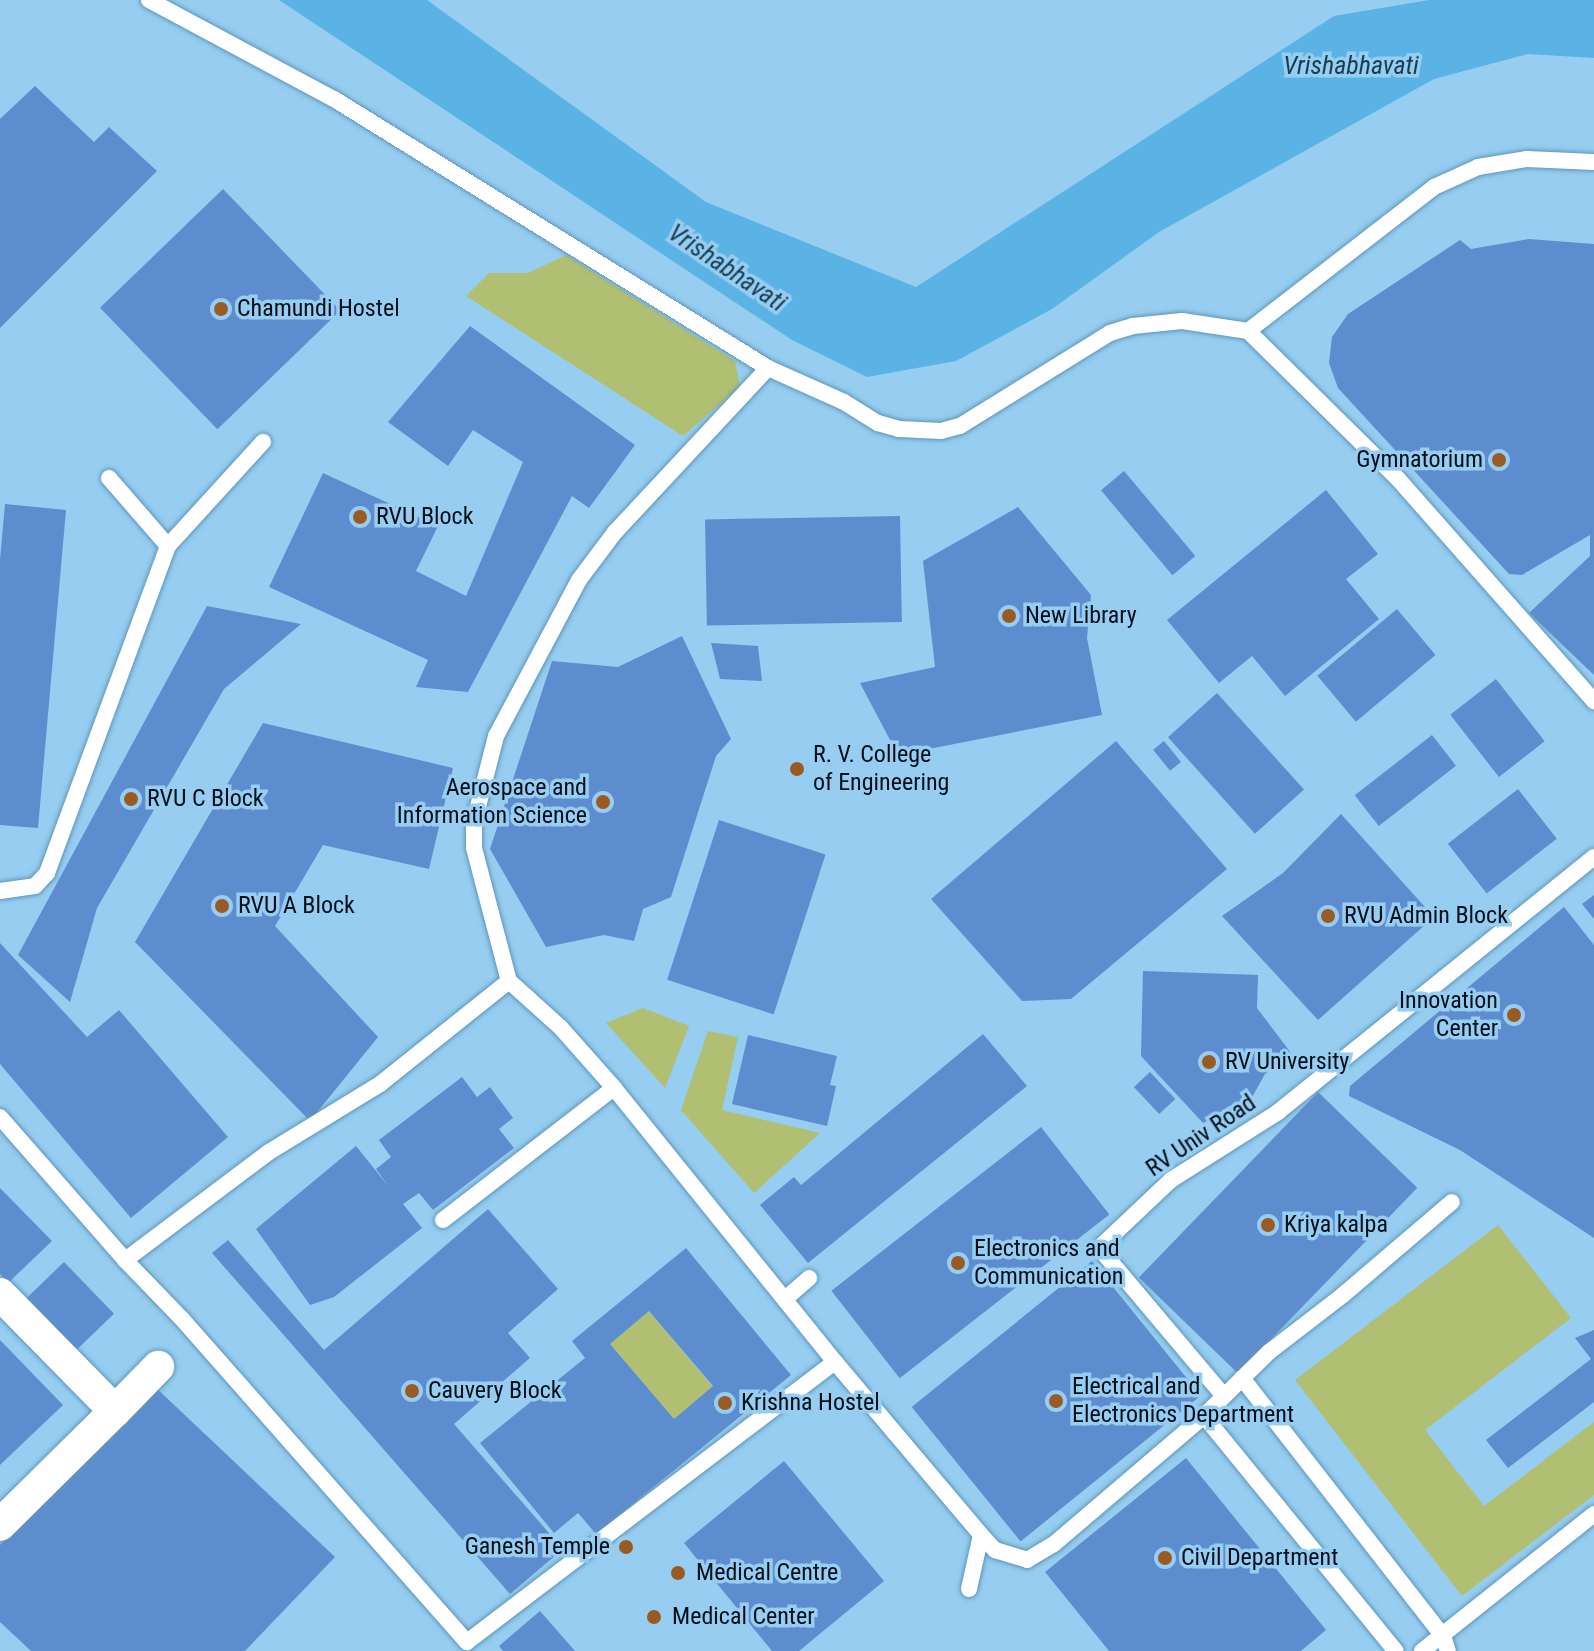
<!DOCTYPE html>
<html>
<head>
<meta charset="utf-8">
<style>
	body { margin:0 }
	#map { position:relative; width:1594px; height:1651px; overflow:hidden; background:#96cdf1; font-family:"Roboto Condensed",sans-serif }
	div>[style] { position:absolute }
	.green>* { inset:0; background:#b1bf73; transform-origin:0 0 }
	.water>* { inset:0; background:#5bb2e5 }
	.building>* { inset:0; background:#5e8dcf; transform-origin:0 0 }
	.roads { filter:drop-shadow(0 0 2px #6096b8) drop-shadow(0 0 2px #6096b8) }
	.service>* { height:16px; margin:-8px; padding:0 8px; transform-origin:8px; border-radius:8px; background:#fff }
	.minor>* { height:32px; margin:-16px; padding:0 16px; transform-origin:16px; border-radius:16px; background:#fff }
	.dots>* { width:22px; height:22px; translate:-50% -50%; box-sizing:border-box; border:4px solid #96cdf1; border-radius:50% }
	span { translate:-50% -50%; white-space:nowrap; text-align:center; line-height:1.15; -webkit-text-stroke:7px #96cdf1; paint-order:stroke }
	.poi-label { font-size:24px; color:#000e1a }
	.left { translate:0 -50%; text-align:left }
	.right { translate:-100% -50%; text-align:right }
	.street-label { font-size:24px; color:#000e1a }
	.water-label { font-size:26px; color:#183e53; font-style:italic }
</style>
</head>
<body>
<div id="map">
	<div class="green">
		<i style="clip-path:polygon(566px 255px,735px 361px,740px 387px,683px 436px,466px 296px,489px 273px,528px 273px)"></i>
		<i style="clip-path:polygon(643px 1008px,689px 1026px,665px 1088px,606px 1023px)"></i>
		<i style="clip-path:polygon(708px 1031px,738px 1037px,722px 1110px,820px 1133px,754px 1193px,681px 1110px)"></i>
		<i style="clip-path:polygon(1498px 1225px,1571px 1318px,1425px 1430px,1484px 1506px,1594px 1422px,1594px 1495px,1462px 1596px,1295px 1380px)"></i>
		<i style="left:649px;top:1311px;width:99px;height:51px;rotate:50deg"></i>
	</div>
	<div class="water">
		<i style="clip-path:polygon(279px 0,427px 0,706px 202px,916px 287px,1334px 16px,1429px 0,1594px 0,1594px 58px,1528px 54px,1434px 79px,1159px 232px,1052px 309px,956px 361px,867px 377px,792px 340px)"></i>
	</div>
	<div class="building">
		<i style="clip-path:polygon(35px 86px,94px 142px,109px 127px,157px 171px,0 328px,0 119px)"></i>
		<i style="left:223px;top:189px;width:169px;height:171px;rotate:46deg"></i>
		<i style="clip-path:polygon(1529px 239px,1594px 244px,1594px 675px,1529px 613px,1590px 556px,1590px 535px,1522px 575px,1509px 574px,1338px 388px,1329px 363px,1332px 337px,1348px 314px,1460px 240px,1471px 249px)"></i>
		<i style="clip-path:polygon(470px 326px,635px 445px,589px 508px,572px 496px,468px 692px,416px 687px,428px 660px,269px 587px,323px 473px,438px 526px,416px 571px,466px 596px,523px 462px,473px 430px,448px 466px,388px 422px)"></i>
		<i style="left:1124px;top:471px;width:111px;height:30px;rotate:50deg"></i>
		<i style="clip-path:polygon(1326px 490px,1378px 554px,1346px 579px,1379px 619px,1285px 696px,1252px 656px,1219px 683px,1167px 620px)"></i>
		<i style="clip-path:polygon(5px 504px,66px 510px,38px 828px,0 825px,0 560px)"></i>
		<i style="clip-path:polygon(1018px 507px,1091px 595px,1087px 638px,1102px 715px,898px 755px,860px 683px,935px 667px,923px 561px)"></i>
		<i style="left:900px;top:516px;width:106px;height:195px;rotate:89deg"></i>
		<i style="clip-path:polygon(207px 606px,301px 624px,224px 689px,97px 908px,70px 1002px,18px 955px)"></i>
		<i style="left:1397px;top:609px;width:60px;height:104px;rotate:50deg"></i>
		<i style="clip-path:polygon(682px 636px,731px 739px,716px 756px,671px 897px,643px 909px,634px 941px,604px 935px,546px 947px,490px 849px,552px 661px,618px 667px)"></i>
		<i style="clip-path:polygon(711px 643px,758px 646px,762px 681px,720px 679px)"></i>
		<i style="left:1496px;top:679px;width:79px;height:58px;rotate:52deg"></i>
		<i style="left:1217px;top:693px;width:130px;height:66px;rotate:48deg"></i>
		<i style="clip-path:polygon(263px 723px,453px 768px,429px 869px,323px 845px,275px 926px,378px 1037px,310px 1121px,135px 942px)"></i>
		<i style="left:1432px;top:735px;width:39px;height:98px;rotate:52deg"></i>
		<i style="clip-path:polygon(1116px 741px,1227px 869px,1071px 999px,1022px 1001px,931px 899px)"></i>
		<i style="left:1164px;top:741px;width:27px;height:14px;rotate:51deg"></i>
		<i style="left:1518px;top:789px;width:63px;height:89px;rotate:52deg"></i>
		<i style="clip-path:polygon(1341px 814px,1434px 917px,1318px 1020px,1222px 916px,1283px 873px)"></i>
		<i style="left:719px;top:820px;width:112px;height:168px;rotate:18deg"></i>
		<i style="clip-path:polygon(1594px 895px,1594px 919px,1582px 904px)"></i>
		<i style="clip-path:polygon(1564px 907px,1594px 945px,1594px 1238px,1460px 1150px,1349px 1096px,1350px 1086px)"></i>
		<i style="clip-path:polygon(0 943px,87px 1037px,119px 1010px,228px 1137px,131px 1218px,0 1064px)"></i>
		<i style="clip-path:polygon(1143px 971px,1258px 975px,1257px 1008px,1291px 1053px,1265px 1074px,1251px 1099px,1229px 1106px,1204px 1124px,1141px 1056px)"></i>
		<i style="clip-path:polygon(983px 1034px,1027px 1086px,808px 1263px,760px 1205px,794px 1177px,801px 1185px)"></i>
		<i style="clip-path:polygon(748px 1035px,837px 1056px,830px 1085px,836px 1086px,827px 1126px,732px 1104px)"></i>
		<i style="left:1150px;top:1072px;width:37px;height:22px;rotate:47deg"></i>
		<i style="clip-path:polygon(462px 1077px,477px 1097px,490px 1087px,513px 1118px,499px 1129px,514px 1148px,433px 1210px,419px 1193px,403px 1204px,422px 1228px,334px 1297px,310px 1305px,256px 1229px,356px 1146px,389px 1187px,376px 1169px,391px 1157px,379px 1140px)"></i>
		<i style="left:1318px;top:1092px;width:138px;height:258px;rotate:44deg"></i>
		<i style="left:1041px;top:1127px;width:111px;height:266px;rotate:52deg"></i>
		<i style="clip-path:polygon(0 1188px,52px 1241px,8px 1283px,0 1274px)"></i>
		<i style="clip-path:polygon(488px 1209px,558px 1289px,508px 1333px,530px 1358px,454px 1424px,563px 1549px,510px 1594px,212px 1253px,228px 1240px,324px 1350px)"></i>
		<i style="clip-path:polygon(evenodd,686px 1248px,791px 1375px,596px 1534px,578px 1513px,554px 1533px,480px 1443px,585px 1358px,572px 1341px,686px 1248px,649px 1311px,713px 1386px,674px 1419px,610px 1344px,649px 1311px)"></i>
		<i style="left:1092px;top:1261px;width:173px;height:232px;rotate:51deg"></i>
		<i style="left:64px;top:1262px;width:72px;height:53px;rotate:46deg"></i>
		<i style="clip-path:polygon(1594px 1330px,1594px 1402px,1508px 1468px,1486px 1440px,1591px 1359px,1575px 1338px)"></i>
		<i style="clip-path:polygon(0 1340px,63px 1405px,0 1465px)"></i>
		<i style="clip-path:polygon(153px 1385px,335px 1557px,245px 1651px,31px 1651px,0 1622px,0 1545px)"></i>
		<i style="clip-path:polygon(1186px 1458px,1326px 1630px,1301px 1651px,1109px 1651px,1045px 1572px)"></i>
		<i style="clip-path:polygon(784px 1461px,884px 1581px,799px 1651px,772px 1651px,684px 1543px)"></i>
		<i style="clip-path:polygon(540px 1611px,575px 1651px,503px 1651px,499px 1646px)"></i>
	</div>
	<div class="roads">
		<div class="service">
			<i style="left:149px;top:0;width:210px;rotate:28.2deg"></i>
			<i style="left:334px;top:99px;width:511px;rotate:31.79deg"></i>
			<i style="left:768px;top:368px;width:83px;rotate:24.1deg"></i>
			<i style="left:844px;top:402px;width:40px;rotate:32deg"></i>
			<i style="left:878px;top:423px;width:22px;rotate:16deg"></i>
			<i style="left:899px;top:429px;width:42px;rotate:2.7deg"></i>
			<i style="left:941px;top:431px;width:20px;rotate:-15deg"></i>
			<i style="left:960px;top:426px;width:176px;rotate:-31.8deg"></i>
			<i style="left:1110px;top:333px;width:24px;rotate:-17deg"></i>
			<i style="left:1133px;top:326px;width:49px;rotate:-5.8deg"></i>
			<i style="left:1182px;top:321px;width:67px;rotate:8.6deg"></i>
			<i style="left:1248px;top:331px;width:212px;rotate:44.6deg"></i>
			<i style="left:1399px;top:480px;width:295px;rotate:48.6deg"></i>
			<i style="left:1248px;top:331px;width:235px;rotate:-37.7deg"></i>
			<i style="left:1434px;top:187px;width:48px;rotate:-24.4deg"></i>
			<i style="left:1478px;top:167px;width:50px;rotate:-9.3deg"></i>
			<i style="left:1527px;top:159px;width:67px;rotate:2.6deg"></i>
			<i style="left:768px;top:368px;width:224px;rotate:133deg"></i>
			<i style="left:615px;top:532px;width:60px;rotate:126.9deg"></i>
			<i style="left:579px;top:580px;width:177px;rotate:118deg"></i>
			<i style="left:496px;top:736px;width:89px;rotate:104.3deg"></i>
			<i style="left:474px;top:822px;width:26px;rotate:90deg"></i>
			<i style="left:474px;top:848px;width:138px;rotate:75.3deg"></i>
			<i style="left:509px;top:981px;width:70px;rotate:42.1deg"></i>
			<i style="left:561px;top:1028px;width:80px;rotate:48.5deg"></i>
			<i style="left:614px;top:1088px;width:352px;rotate:51.1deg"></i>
			<i style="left:835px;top:1362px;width:226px;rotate:49.8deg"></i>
			<i style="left:981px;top:1535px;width:21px;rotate:47deg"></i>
			<i style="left:995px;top:1550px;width:34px;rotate:17deg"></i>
			<i style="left:1027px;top:1560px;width:31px;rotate:-31deg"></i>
			<i style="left:1054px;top:1544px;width:197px;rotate:-40.5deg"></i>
			<i style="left:1204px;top:1416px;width:91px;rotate:-44.6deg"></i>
			<i style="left:1269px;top:1352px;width:93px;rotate:-37.6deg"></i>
			<i style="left:1343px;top:1295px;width:143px;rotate:-40.5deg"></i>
			<i style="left:109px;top:478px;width:90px;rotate:49.1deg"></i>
			<i style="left:0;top:891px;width:35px;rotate:-8deg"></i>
			<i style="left:35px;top:886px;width:18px;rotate:-47deg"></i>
			<i style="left:47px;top:873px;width:349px;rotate:-69.7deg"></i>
			<i style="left:168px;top:546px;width:141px;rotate:-47.6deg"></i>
			<i style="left:509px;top:981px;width:165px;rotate:141.4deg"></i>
			<i style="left:380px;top:1084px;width:130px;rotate:148.5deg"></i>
			<i style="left:269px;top:1152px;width:180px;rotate:143.1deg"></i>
			<i style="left:125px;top:1260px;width:82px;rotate:46deg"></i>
			<i style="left:182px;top:1319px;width:431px;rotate:48.6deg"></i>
			<i style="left:467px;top:1642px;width:462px;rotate:-37.3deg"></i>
			<i style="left:0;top:1117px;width:190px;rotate:48.8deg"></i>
			<i style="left:443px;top:1220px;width:216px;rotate:-37.7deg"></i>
			<i style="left:785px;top:1299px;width:32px;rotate:-41deg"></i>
			<i style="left:1242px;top:1378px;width:327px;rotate:52.1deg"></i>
			<i style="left:1443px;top:1636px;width:16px;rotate:72deg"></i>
			<i style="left:1223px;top:1395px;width:192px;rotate:-130.1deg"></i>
			<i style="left:1099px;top:1248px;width:99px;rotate:-43.4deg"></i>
			<i style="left:1171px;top:1180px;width:127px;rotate:-32.4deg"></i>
			<i style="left:1278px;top:1112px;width:406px;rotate:-38.9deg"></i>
			<i style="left:1204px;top:1416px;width:303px;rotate:50.8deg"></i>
			<i style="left:969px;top:1589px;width:55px;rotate:-77.5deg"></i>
			<i style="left:1422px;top:1651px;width:220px;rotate:-38.5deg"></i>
		</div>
		<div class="minor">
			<i style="left:0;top:1294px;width:164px;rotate:45.5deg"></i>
			<i style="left:115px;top:1411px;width:162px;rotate:135.3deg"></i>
			<i style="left:115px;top:1411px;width:62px;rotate:-45.7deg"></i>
		</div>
	</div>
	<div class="dots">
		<i style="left:221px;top:309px;background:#9a5a23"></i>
		<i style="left:1499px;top:460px;background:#9a5a23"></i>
		<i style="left:360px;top:517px;background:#9a5a23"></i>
		<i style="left:1009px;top:616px;background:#9a5a23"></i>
		<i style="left:797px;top:769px;background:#9a5a23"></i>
		<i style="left:131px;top:799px;background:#9a5a23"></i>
		<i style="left:603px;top:802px;background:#9a5a23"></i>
		<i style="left:222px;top:906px;background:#9a5a23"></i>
		<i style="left:1328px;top:916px;background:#9a5a23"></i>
		<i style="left:1514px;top:1015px;background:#9a5a23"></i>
		<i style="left:1209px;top:1062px;background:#9a5a23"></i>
		<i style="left:1268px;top:1225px;background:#9a5a23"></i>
		<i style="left:958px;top:1263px;background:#9a5a23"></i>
		<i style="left:412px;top:1391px;background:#9a5a23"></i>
		<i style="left:1056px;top:1401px;background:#9a5a23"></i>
		<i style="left:725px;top:1403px;background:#9a5a23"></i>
		<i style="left:626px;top:1547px;background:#9a5a23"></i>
		<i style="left:1165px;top:1558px;background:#9a5a23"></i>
		<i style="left:678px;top:1573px;background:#9a5a23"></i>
		<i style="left:654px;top:1617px;background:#9a5a23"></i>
	</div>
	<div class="poi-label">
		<span class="left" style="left:237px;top:309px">Chamundi Hostel</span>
		<span class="right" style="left:1483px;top:460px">Gymnatorium</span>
		<span class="left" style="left:376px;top:517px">RVU Block</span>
		<span class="left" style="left:1025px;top:616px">New Library</span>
		<span class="left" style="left:813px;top:769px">R. V. College<br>of Engineering</span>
		<span class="right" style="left:587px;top:802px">Aerospace and<br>Information Science</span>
		<span class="left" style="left:147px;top:799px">RVU C Block</span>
		<span class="left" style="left:238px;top:906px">RVU A Block</span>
		<span class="left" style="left:1344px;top:916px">RVU Admin Block</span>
		<span class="right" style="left:1498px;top:1015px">Innovation<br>Center</span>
		<span class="left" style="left:1225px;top:1062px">RV University</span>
		<span class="left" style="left:1284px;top:1225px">Kriya kalpa</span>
		<span class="left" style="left:974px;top:1263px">Electronics and<br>Communication</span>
		<span class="left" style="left:1072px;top:1401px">Electrical and<br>Electronics Department</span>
		<span class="left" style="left:428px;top:1391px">Cauvery Block</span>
		<span class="left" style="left:741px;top:1403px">Krishna Hostel</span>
		<span class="right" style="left:610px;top:1547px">Ganesh Temple</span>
		<span class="left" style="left:1181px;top:1558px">Civil Department</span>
		<span class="left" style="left:696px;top:1573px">Medical Centre</span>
		<span class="left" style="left:672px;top:1617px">Medical Center</span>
	</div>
	<div class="street-label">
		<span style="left:1201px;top:1136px;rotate:-34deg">RV Univ Road</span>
	</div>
	<div class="water-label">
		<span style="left:1351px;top:66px">Vrishabhavati</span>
		<span style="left:727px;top:268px;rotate:34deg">Vrishabhavati</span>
	</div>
</div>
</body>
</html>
